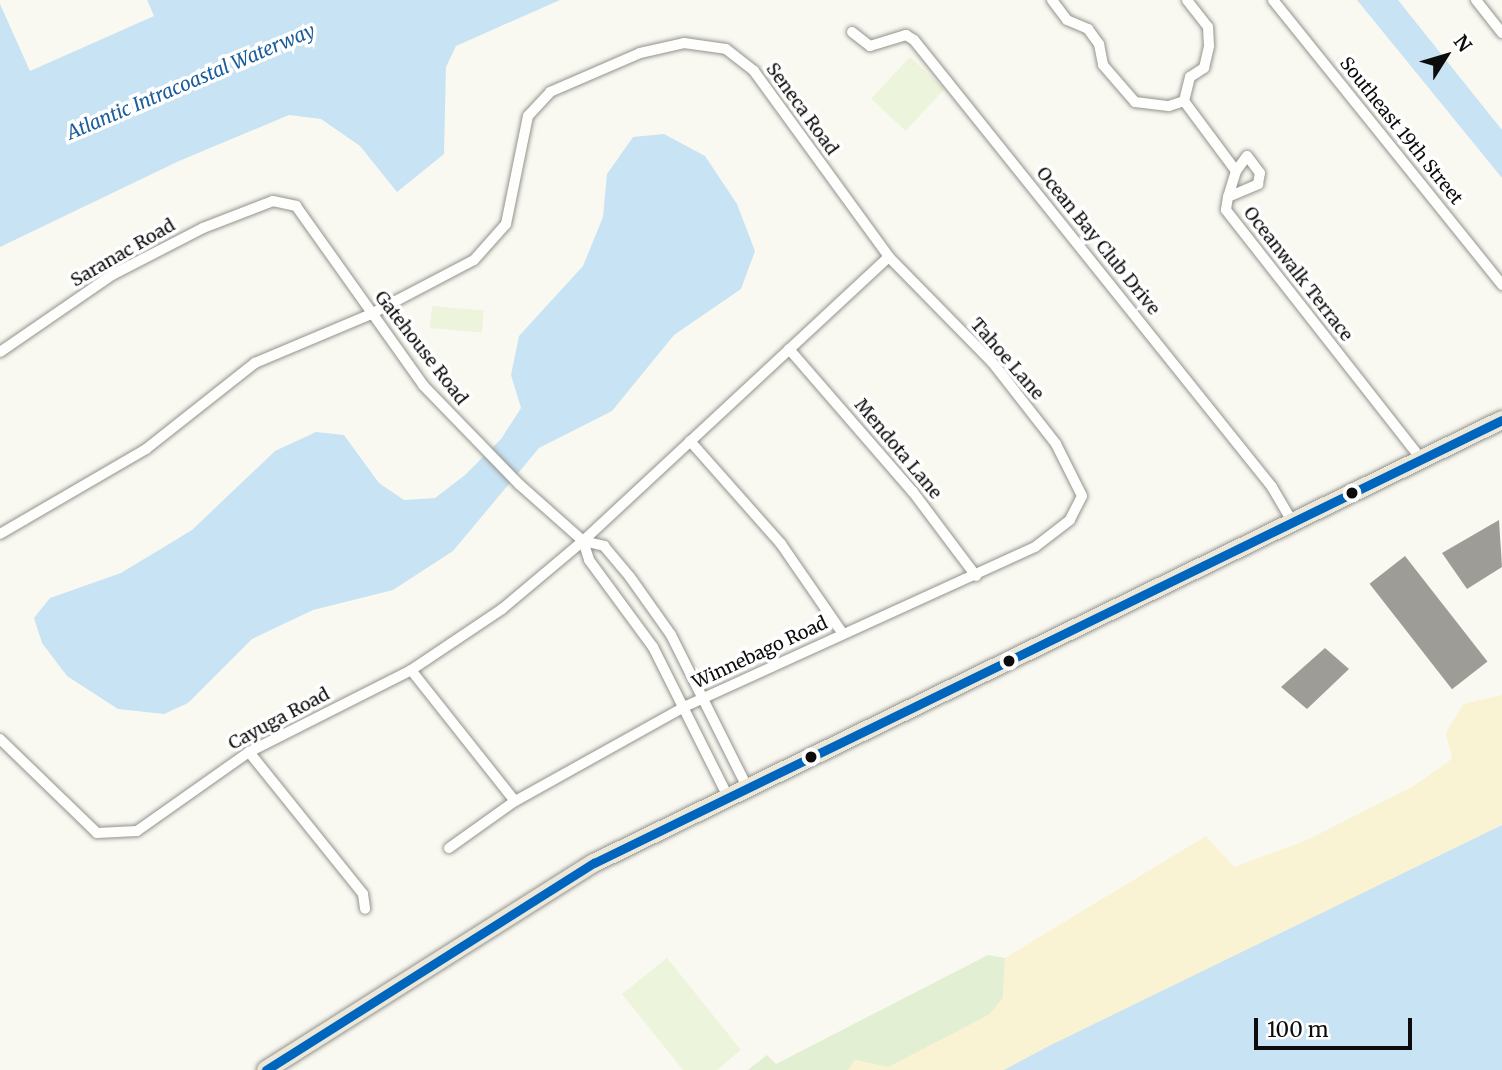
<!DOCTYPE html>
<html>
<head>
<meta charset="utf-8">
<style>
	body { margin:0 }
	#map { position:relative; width:1502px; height:1070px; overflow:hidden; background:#faf9f1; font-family:Merriweather,serif }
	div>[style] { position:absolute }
	.green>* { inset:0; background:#e2efd2 }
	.sand>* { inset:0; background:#f9f2d3 }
	.pitch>* { inset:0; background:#ecf4db; transform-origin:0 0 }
	.water>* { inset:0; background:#c8e3f3 }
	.building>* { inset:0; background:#9d9c97; transform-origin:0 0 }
	.roads { filter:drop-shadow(0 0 2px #93938f) drop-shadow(0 0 2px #93938f) }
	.street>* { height:10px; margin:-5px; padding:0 5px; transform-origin:5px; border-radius:5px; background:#fefefd }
	.primary>* { height:18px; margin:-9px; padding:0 9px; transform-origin:9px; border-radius:9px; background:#ebe7d9 }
	.bus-1>* { height:9px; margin:-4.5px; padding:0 4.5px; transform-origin:4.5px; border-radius:4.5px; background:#0065bd }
	.dots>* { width:19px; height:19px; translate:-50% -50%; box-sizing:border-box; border:4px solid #fff; border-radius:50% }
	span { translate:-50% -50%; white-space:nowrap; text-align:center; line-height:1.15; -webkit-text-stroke:7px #fff; paint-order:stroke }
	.street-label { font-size:18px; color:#0c0c0c }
	.water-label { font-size:19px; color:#1a5d9a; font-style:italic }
	.north { position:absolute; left:1411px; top:21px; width:70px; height:70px; -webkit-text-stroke:5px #fff; paint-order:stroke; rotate:53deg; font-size:19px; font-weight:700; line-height:28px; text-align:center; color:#0c0c0c }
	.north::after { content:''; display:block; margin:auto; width:24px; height:32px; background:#0c0c0c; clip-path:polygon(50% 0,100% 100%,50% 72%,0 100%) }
	.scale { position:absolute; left:1254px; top:1018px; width:158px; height:32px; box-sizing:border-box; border:4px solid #0c0c0c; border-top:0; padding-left:9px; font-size:21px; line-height:24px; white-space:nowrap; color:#0c0c0c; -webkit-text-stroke:5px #fff; paint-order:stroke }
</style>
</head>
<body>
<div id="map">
	<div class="green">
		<i style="clip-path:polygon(988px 955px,1005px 958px,1003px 998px,990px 1014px,923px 1053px,888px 1067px,855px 1060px,848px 1070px,748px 1070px,767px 1055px,776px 1064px)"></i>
	</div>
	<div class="sand">
		<i style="clip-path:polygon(1502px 695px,1502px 825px,1004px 1070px,848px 1070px,855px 1060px,888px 1067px,990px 1014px,1003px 998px,1005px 958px,1206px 836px,1234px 867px,1307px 840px,1412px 787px,1452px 759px,1446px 733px,1463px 704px)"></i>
	</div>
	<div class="pitch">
		<i style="left:910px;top:57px;width:47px;height:57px;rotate:43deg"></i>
		<i style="left:432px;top:306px;width:52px;height:22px;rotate:5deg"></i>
		<i style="clip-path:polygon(667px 958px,741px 1050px,717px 1070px,683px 1070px,622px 994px)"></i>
	</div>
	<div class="water">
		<i style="clip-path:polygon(147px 0,560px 0,456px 46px,446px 67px,444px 154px,397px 192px,360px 146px,321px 119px,289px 115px,179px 161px,0 247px,0 4px,30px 71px,154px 16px)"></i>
		<i style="clip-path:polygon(1357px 0,1398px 0,1502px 130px,1502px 178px)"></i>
		<i style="clip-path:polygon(664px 134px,705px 156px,737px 204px,755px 251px,741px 289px,674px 335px,612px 411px,539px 448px,453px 551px,393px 590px,313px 610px,252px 639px,188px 703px,164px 714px,118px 709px,67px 676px,42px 643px,34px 618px,50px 598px,121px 573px,192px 530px,275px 451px,316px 432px,344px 435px,379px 483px,404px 500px,435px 498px,465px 475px,501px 439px,521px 408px,511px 375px,519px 336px,583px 266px,603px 217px,607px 174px,633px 137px)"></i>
		<i style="clip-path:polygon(1502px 825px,1502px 1070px,1004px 1070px,1051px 1045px)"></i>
	</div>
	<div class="building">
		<i style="clip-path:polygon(1499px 520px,1502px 567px,1467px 589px,1442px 553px)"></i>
		<i style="left:1405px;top:556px;width:134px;height:45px;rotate:52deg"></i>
		<i style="clip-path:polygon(1325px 648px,1349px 669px,1307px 709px,1281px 687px)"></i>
	</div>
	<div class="roads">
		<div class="street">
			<i style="left:1052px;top:0;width:25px;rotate:53deg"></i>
			<i style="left:1067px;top:20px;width:23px;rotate:23deg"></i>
			<i style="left:1088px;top:29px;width:19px;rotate:54deg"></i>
			<i style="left:1099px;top:44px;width:21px;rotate:79deg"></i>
			<i style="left:1103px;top:65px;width:49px;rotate:49.1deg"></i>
			<i style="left:1135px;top:102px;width:34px;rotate:7deg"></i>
			<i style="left:1169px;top:106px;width:16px;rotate:-18deg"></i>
			<i style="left:1273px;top:0;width:366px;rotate:51.2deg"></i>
			<i style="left:1476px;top:0;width:42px;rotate:51.8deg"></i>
			<i style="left:852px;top:32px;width:23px;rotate:38deg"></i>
			<i style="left:870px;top:46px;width:38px;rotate:-17deg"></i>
			<i style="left:906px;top:35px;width:9px;rotate:32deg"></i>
			<i style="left:914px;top:40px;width:573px;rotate:51.31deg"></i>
			<i style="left:1272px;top:487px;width:42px;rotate:59.7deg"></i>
			<i style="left:1184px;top:101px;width:25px;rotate:-76deg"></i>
			<i style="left:1190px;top:77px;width:17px;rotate:-33deg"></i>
			<i style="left:1204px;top:68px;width:23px;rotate:-77deg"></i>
			<i style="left:1209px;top:46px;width:19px;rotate:-93deg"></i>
			<i style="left:1208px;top:27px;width:34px;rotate:-128deg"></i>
			<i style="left:1184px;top:101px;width:87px;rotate:53.4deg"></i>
			<i style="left:1228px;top:197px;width:33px;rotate:-23deg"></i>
			<i style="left:1258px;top:184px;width:11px;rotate:-80deg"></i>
			<i style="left:1260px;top:173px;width:21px;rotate:-127deg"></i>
			<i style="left:1247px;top:156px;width:19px;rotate:126deg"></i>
			<i style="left:1236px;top:171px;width:27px;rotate:107deg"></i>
			<i style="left:1228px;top:197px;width:13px;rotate:99deg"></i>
			<i style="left:1226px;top:210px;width:316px;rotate:51.9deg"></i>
			<i style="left:789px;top:349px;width:189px;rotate:49.1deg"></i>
			<i style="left:913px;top:492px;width:105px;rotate:53.1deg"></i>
			<i style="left:0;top:352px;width:136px;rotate:-34.5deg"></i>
			<i style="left:112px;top:275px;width:102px;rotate:-27.3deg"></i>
			<i style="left:203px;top:228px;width:75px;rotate:-21.1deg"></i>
			<i style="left:273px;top:201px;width:24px;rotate:12deg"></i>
			<i style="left:296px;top:206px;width:219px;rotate:54.6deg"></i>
			<i style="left:423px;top:385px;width:139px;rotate:45.9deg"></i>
			<i style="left:520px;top:485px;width:84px;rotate:41.6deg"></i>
			<i style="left:583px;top:541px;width:22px;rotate:13deg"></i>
			<i style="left:604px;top:546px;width:40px;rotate:50deg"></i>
			<i style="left:630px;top:577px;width:71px;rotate:54.7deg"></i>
			<i style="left:671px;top:635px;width:168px;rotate:63.4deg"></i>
			<i style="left:690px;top:441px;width:137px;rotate:48.5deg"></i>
			<i style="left:781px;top:544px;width:109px;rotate:55.4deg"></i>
			<i style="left:0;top:534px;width:169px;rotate:-30.2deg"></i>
			<i style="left:146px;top:449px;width:139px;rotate:-38.3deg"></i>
			<i style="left:255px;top:363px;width:126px;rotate:-22.9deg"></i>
			<i style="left:371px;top:314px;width:116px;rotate:-27.7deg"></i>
			<i style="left:474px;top:260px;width:48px;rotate:-48.4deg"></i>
			<i style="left:506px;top:224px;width:110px;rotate:-78.5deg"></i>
			<i style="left:528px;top:116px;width:33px;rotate:-47deg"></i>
			<i style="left:550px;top:92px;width:98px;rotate:-23.4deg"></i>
			<i style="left:640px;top:53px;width:45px;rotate:-12.8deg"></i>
			<i style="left:684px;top:43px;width:42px;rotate:8.1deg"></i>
			<i style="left:726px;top:49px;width:36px;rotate:38deg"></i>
			<i style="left:754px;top:71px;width:230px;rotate:54deg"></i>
			<i style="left:889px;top:257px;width:147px;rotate:45.6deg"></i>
			<i style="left:992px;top:362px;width:104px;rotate:52deg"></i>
			<i style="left:1056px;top:444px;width:58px;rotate:63.4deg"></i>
			<i style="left:1082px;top:496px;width:27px;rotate:117deg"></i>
			<i style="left:1070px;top:520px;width:44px;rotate:142.4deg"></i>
			<i style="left:1035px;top:547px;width:384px;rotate:155.5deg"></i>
			<i style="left:686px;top:706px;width:196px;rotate:150.9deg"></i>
			<i style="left:515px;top:801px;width:81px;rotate:144.5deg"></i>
			<i style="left:583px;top:541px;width:20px;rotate:72deg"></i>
			<i style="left:589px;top:560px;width:108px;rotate:53.7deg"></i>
			<i style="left:653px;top:647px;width:165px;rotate:63.4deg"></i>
			<i style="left:411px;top:670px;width:167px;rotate:51.6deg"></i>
			<i style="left:0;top:739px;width:135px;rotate:44.1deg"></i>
			<i style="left:97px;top:833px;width:40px;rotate:-2.9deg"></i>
			<i style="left:137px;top:831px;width:137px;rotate:-35.2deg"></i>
			<i style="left:249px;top:752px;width:182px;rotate:-26.8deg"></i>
			<i style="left:411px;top:670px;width:110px;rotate:-33.8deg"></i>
			<i style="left:502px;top:609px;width:106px;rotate:-40deg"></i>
			<i style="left:583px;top:541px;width:417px;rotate:-42.9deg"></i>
			<i style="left:249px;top:752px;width:182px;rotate:51.2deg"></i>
			<i style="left:363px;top:894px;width:15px;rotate:82deg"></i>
		</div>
		<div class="primary">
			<i style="left:266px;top:1070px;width:388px;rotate:-32.3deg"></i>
			<i style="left:594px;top:863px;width:1010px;rotate:-26.01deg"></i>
		</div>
	</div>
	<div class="bus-1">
		<i style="left:266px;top:1070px;width:388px;rotate:-32.3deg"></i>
		<i style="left:594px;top:863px;width:1010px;rotate:-26.01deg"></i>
	</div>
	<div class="dots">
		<i style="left:1352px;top:493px;background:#0c0c0c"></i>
		<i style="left:1009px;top:661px;background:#0c0c0c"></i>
		<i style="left:811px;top:757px;background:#0c0c0c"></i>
	</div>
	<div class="street-label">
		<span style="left:802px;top:109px;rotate:54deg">Seneca Road</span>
		<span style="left:1401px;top:131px;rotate:51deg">Southeast 19th Street</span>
		<span style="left:1098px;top:241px;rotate:51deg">Ocean Bay Club Drive</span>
		<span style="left:123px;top:253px;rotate:-30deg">Saranac Road</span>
		<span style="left:1298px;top:274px;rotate:52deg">Oceanwalk Terrace</span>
		<span style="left:421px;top:348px;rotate:52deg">Gatehouse Road</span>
		<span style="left:1007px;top:359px;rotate:49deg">Tahoe Lane</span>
		<span style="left:898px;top:449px;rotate:50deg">Mendota Lane</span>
		<span style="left:760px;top:653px;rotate:-25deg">Winnebago Road</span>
		<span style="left:279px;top:719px;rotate:-28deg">Cayuga Road</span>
	</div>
	<div class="water-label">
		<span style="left:191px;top:82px;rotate:-23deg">Atlantic Intracoastal Waterway</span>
	</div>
	<div class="north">N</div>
	<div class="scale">100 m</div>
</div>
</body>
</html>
